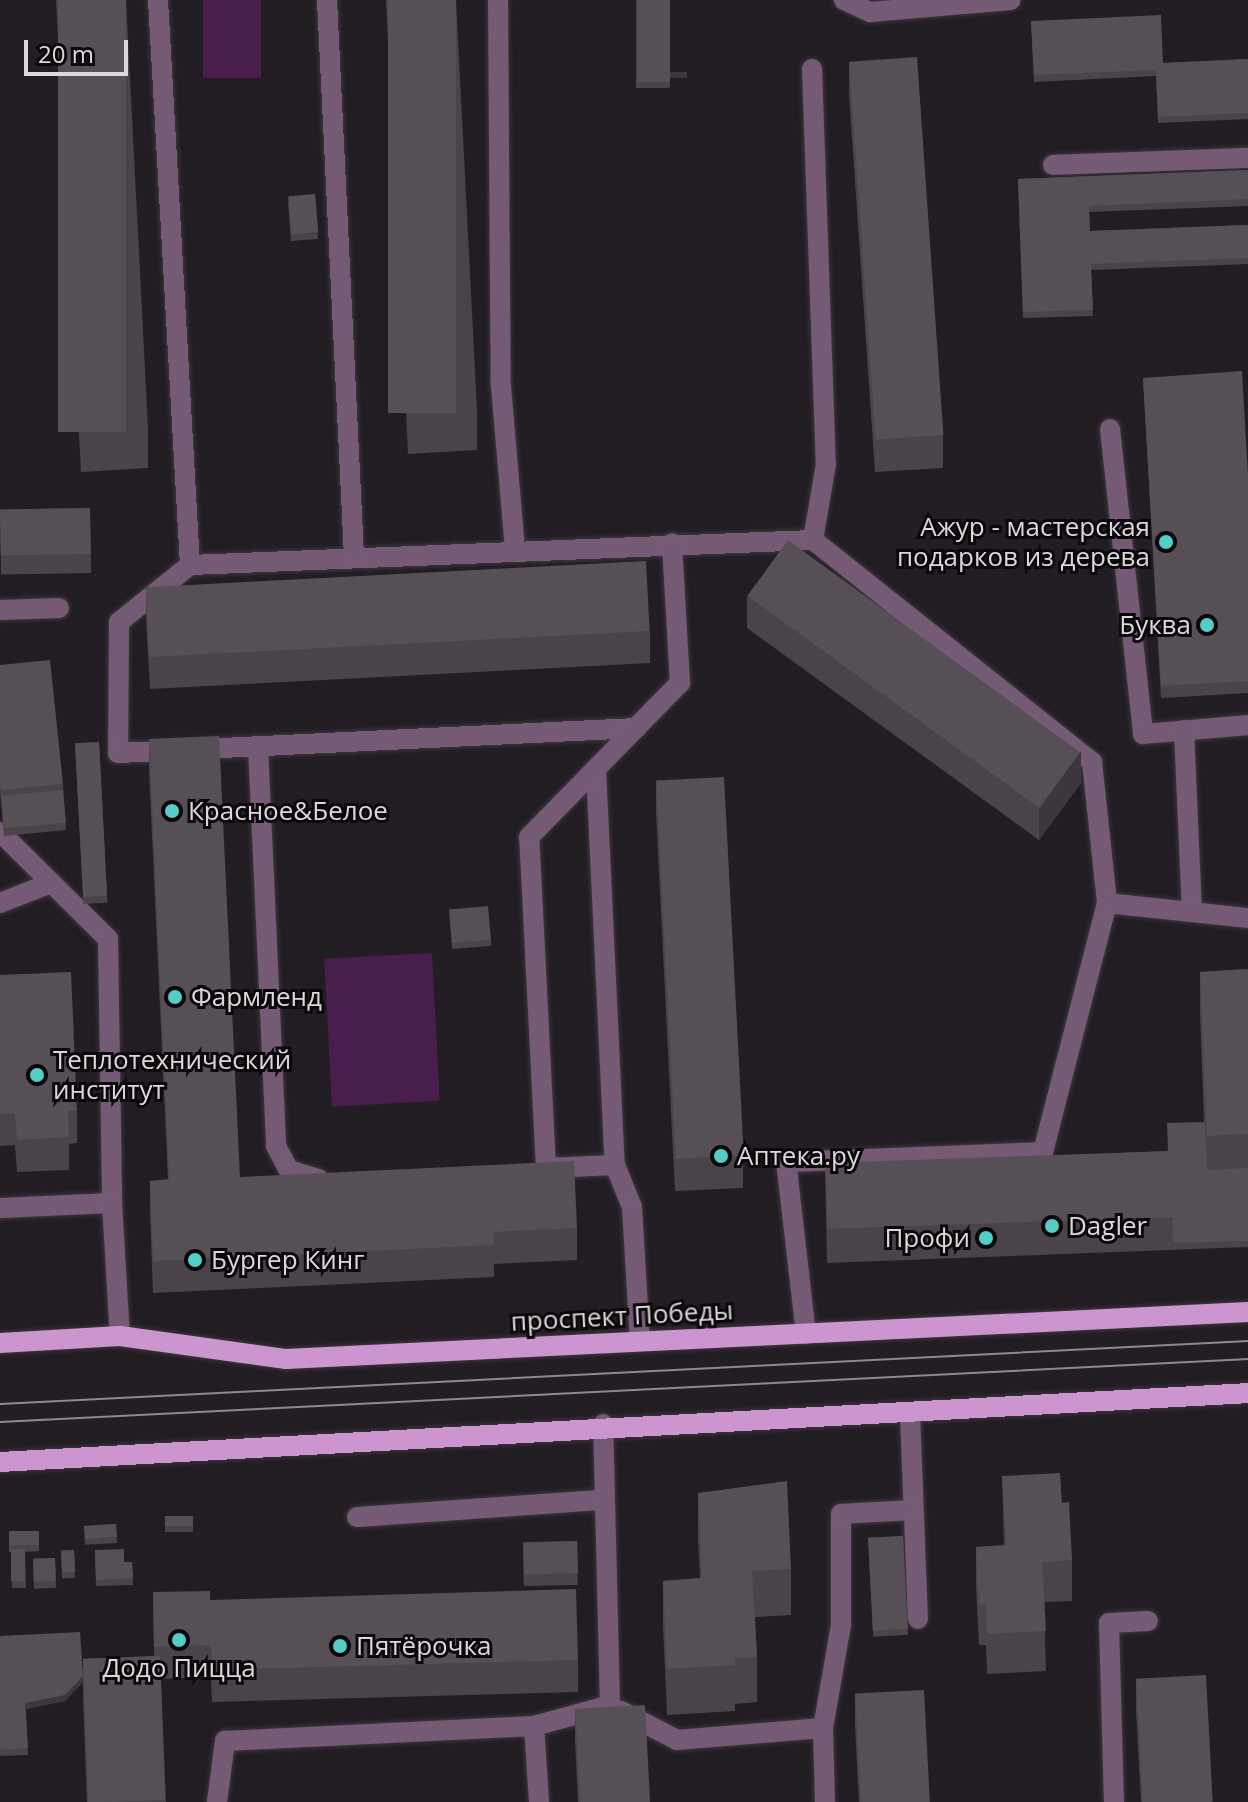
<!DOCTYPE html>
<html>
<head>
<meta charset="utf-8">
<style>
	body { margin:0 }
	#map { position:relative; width:1248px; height:1802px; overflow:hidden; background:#221d22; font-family:"Open Sans",sans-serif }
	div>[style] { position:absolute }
	.green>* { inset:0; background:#4a1e4c; transform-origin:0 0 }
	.roads { filter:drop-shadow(0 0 2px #3c373c) drop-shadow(0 0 2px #3c373c) }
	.minor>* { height:20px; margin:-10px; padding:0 10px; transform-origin:10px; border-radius:10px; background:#755a76 }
	.major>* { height:20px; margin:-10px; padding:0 10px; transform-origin:10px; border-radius:10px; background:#cd95cf }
	.tram>* { height:2px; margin:-1px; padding:0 1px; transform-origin:1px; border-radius:1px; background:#8d888d }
	.wall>* { inset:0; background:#4a444a; transform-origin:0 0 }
	.shaded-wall>* { inset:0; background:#3c373c; transform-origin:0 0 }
	.building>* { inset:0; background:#564f56; transform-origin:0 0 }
	.dots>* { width:22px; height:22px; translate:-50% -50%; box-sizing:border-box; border:4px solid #0a080a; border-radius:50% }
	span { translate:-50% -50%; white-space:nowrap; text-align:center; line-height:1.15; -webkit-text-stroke:6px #0a080a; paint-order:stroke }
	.poi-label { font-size:26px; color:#dbd7db }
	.right { translate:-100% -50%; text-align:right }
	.left { translate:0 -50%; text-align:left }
	.street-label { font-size:26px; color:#dbd7db }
	.scale { position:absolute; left:24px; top:40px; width:104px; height:36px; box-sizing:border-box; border:4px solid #dbd7db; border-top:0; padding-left:10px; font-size:24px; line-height:28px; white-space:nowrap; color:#dbd7db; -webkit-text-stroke:6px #0a080a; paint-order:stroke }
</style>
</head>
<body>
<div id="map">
	<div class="green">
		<i style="left:203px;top:0;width:58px;height:78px"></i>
		<i style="left:432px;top:953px;width:148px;height:108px;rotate:87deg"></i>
	</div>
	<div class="roads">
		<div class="minor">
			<i style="left:158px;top:0;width:566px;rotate:86.76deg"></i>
			<i style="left:190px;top:565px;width:624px;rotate:-2.3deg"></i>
			<i style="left:813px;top:540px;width:357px;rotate:38.5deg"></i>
			<i style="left:1092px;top:762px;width:142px;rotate:83.9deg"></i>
			<i style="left:327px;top:0;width:558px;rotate:87.22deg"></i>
			<i style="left:498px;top:0;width:386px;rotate:89.6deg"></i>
			<i style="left:501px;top:386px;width:165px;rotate:85.1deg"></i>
			<i style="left:844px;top:0;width:29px;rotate:25deg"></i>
			<i style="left:870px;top:12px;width:141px;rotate:-4.9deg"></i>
			<i style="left:812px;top:69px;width:395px;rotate:88deg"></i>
			<i style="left:826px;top:464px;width:77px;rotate:99.7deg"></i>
			<i style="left:1053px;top:165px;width:195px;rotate:-2.1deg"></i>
			<i style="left:1110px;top:429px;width:307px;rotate:83.8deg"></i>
			<i style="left:1143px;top:734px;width:105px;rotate:-4.9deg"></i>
			<i style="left:190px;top:565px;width:91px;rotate:141.2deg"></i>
			<i style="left:119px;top:622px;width:131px;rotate:90.4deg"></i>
			<i style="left:118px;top:753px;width:519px;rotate:-2.76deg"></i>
			<i style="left:0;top:610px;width:59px;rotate:-1.9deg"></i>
			<i style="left:1184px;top:730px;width:182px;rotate:87.5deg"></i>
			<i style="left:258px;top:746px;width:400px;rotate:87.4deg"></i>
			<i style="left:276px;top:1146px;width:27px;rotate:62deg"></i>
			<i style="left:289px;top:1170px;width:31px;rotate:17deg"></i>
			<i style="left:596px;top:769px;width:396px;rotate:87.3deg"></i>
			<i style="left:0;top:832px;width:152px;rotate:44.7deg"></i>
			<i style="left:108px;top:939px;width:264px;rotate:89.1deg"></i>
			<i style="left:0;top:903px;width:55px;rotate:-21.4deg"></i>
			<i style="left:546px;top:1168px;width:331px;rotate:-92.9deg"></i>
			<i style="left:529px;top:837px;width:216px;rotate:-45.6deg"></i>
			<i style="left:680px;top:683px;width:140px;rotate:-93.3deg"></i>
			<i style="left:547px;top:1168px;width:68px;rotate:-2.5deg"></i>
			<i style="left:615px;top:1165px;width:45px;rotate:68deg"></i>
			<i style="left:632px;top:1207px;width:134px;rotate:86.6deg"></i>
			<i style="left:0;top:1208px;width:112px;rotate:-2.6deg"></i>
			<i style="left:112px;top:1203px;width:133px;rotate:86.6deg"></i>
			<i style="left:806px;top:1334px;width:173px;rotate:-96.6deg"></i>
			<i style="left:786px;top:1162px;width:257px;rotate:-2.2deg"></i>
			<i style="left:1043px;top:1152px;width:257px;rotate:-75.6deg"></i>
			<i style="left:1107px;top:903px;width:142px;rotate:6.1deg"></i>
			<i style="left:910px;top:1413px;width:206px;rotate:87.8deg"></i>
			<i style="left:357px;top:1517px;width:247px;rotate:-4deg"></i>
			<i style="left:621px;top:1711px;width:63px;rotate:27.4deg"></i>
			<i style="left:677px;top:1740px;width:146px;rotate:-4.7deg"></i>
			<i style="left:823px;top:1728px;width:74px;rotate:88.5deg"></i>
			<i style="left:534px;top:1726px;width:76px;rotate:86.2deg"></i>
			<i style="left:823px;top:1728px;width:105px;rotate:-80.1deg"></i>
			<i style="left:841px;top:1625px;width:111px;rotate:-90deg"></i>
			<i style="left:841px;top:1514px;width:70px;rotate:-3.3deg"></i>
			<i style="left:217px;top:1802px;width:62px;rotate:-82.5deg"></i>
			<i style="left:225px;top:1741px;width:309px;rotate:-2.8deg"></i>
			<i style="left:534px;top:1726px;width:79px;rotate:-15.4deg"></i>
			<i style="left:610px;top:1705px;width:281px;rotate:-91.4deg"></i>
			<i style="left:1114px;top:1802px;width:179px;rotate:-91.6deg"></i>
			<i style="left:1109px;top:1623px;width:39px;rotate:-3deg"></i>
		</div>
		<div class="major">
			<i style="left:0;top:1343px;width:120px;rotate:-3.3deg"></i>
			<i style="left:120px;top:1336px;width:168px;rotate:7.9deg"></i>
			<i style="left:286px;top:1359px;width:963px;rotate:-2.8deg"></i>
			<i style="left:0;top:1462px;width:1250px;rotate:-3.16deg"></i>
		</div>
	</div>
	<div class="tram">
		<i style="left:0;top:1404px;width:1250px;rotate:-2.89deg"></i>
		<i style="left:0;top:1422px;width:1250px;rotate:-2.89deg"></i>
	</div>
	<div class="wall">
		<i style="clip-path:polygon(56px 0,126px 0,148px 428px,148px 468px,81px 472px)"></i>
		<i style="clip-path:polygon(386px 0,456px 0,477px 410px,477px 450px,408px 454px)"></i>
		<i style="left:636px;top:0;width:34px;height:88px"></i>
		<i style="clip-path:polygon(1031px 21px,1163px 63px,1248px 59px,1248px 119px,1158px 123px,1156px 76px,1034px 82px)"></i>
		<i style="clip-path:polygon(849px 62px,943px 435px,943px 468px,875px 472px,849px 94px)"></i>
		<i style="clip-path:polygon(1248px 170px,1248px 206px,1089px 212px,1090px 231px,1248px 225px,1248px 264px,1091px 270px,1093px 316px,1023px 318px,1018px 179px)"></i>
		<i style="clip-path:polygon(315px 194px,318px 239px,291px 241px,288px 202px)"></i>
		<i style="clip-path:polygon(1143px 378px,1248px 475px,1248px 693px,1161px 698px)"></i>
		<i style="left:90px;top:508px;width:65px;height:90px;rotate:89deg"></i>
		<i style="clip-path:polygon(146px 587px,650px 631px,650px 663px,150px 689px,146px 619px)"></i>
		<i style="clip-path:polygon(747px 596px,1081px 783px,1039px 840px,747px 628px)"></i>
		<i style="clip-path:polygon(0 665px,63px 784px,66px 830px,4px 836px,0 792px)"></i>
		<i style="clip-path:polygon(149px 739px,240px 1177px,577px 1228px,577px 1260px,494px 1264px,494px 1277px,153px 1293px,150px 1213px,150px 1181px,168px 1180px,149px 771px)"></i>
		<i style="left:99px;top:742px;width:161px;height:24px;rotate:87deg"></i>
		<i style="clip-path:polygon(656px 781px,743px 1156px,743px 1188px,675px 1191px,656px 813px)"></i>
		<i style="clip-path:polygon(449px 909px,491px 940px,491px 946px,452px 949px)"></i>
		<i style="clip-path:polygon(1248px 969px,1248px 1247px,827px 1263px,825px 1165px,1168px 1151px,1204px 1122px,1200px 1012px,1200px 972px)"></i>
		<i style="clip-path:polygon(0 975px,77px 1111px,77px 1143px,69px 1144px,69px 1170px,17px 1172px,15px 1145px,0 1146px)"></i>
		<i style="clip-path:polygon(1002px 1476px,1062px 1503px,1072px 1560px,1072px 1601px,1044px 1602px,1046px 1671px,987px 1674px,986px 1645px,979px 1645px,976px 1587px,976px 1547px,1004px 1546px)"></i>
		<i style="clip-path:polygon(698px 1493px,791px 1569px,791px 1615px,755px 1617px,757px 1657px,757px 1702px,735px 1704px,735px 1711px,667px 1715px,663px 1626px,663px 1581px,700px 1578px,698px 1539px)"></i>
		<i style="left:193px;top:1516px;width:16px;height:28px;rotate:90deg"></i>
		<i style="left:116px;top:1524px;width:19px;height:32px;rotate:87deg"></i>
		<i style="clip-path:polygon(39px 1531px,39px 1551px,25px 1552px,26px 1588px,12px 1588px,11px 1552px,9px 1552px,9px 1532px)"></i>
		<i style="left:903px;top:1536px;width:99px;height:35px;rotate:87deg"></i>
		<i style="left:577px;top:1541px;width:44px;height:54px;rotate:89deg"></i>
		<i style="left:74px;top:1550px;width:28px;height:13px;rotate:88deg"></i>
		<i style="clip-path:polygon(95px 1550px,124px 1562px,132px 1562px,133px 1585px,96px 1586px)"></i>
		<i style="left:55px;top:1558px;width:30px;height:22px;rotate:88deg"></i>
		<i style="clip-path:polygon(153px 1592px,210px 1600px,578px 1660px,578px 1692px,212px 1702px,211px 1677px,161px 1679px,166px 1802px,87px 1802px,83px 1700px,83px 1659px,154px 1656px)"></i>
		<i style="clip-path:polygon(0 1636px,83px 1682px,65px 1701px,26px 1709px,28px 1755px,0 1756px)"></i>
		<i style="clip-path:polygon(1136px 1679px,1212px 1802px,1141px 1802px,1136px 1711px)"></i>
		<i style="clip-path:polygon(855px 1694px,930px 1802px,859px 1802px,855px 1726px)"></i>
		<i style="clip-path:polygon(575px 1709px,650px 1802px,578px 1802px,575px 1741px)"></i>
	</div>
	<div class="shaded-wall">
		<i style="left:687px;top:72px;width:6px;height:32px;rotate:90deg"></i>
		<i style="clip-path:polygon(1081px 751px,1081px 783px,1039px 840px,1039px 807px)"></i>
		<i style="clip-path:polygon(83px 1676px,83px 1682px,65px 1701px,25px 1709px,25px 1703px)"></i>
	</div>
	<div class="building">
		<i style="left:58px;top:0;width:68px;height:432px"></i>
		<i style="left:388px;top:0;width:68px;height:413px"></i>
		<i style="left:637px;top:0;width:33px;height:82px"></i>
		<i style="clip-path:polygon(1161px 15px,1163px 63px,1248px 59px,1248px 113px,1158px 117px,1156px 70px,1034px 75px,1031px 21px)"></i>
		<i style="left:917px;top:57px;width:379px;height:68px;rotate:86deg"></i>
		<i style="clip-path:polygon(1248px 170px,1248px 199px,1089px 206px,1090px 231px,1248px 225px,1248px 258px,1091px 264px,1093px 310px,1023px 312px,1018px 179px)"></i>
		<i style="left:315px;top:194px;width:38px;height:27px;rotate:85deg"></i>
		<i style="clip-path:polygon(1242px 371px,1248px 475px,1248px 681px,1161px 686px,1143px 378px)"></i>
		<i style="left:90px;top:508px;width:46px;height:90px;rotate:89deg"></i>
		<i style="left:788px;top:540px;width:361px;height:69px;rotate:36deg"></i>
		<i style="left:646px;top:561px;width:70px;height:501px;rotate:87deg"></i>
		<i style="clip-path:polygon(50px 660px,63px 784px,1px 790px,0 779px,0 665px)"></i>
		<i style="clip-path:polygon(219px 736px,240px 1177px,574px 1161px,577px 1228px,493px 1232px,494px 1245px,153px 1261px,150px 1181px,169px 1179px,149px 739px)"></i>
		<i style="left:99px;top:742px;width:154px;height:24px;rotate:87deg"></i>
		<i style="left:724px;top:777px;width:379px;height:68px;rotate:87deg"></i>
		<i style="left:63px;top:790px;width:33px;height:62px;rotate:85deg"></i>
		<i style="left:488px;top:906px;width:34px;height:39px;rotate:85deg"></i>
		<i style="clip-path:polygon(1248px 969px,1248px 1134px,1207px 1136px,1200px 972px)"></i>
		<i style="clip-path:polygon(71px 972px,77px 1111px,68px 1111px,69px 1137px,17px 1140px,15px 1113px,0 1114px,0 975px)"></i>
		<i style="clip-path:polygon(1205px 1122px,1207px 1170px,1248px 1168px,1248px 1241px,1173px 1243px,1171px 1151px,1168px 1151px,1167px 1123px)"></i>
		<i style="left:1171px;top:1151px;width:66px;height:346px;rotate:88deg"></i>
		<i style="clip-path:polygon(1060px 1473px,1062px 1503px,1069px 1502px,1072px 1560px,1042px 1562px,1046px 1631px,987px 1634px,986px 1604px,979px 1605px,976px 1547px,1006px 1545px,1002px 1476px)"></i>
		<i style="clip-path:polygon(787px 1481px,791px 1569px,752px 1571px,757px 1657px,735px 1658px,735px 1665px,667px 1669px,663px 1581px,702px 1578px,698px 1493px)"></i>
		<i style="left:193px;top:1516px;width:10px;height:28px;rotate:90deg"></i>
		<i style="left:116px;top:1524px;width:13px;height:32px;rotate:86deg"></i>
		<i style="left:39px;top:1531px;width:14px;height:30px;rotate:90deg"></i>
		<i style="left:903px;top:1536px;width:93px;height:35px;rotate:87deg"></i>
		<i style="left:577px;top:1541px;width:32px;height:54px;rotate:88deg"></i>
		<i style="left:11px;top:1549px;width:14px;height:32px"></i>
		<i style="clip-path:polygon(124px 1549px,124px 1562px,132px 1562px,133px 1578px,96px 1580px,95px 1550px)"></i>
		<i style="left:74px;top:1550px;width:22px;height:13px;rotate:87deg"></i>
		<i style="left:55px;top:1558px;width:23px;height:22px;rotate:88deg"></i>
		<i style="clip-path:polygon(576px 1589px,578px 1660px,212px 1670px,211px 1645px,154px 1647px,153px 1592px,210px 1591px,210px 1600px)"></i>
		<i style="clip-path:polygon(80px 1632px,83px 1676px,65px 1695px,25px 1703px,28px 1748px,0 1750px,0 1636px)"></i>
		<i style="left:160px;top:1656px;width:144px;height:77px;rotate:88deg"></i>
		<i style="left:1206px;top:1675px;width:127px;height:70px;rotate:87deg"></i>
		<i style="left:924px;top:1690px;width:112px;height:69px;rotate:87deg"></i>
		<i style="left:645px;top:1705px;width:97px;height:70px;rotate:87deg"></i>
	</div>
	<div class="dots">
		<i style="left:1166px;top:542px;background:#54cdc6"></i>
		<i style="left:1207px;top:625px;background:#54cdc6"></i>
		<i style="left:172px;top:811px;background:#54cdc6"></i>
		<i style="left:175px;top:997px;background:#54cdc6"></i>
		<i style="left:37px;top:1075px;background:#54cdc6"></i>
		<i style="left:721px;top:1156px;background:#54cdc6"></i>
		<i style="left:1052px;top:1226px;background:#54cdc6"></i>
		<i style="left:986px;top:1238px;background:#54cdc6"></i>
		<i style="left:195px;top:1260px;background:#54cdc6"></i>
		<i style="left:179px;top:1640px;background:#54cdc6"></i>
		<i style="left:340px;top:1646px;background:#54cdc6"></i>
	</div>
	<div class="poi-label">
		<span class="right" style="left:1150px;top:542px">Ажур - мастерская<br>подарков из дерева</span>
		<span class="right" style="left:1191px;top:625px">Буква</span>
		<span class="left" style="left:188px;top:811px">Красное&amp;Белое</span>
		<span class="left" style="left:191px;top:997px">Фармленд</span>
		<span class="left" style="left:53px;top:1075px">Теплотехнический<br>институт</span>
		<span class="left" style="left:737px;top:1156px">Аптека.ру</span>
		<span class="left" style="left:1068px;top:1226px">Dagler</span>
		<span class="right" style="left:970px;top:1238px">Профи</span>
		<span class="left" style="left:211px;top:1260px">Бургер Кинг</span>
		<span class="left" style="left:356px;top:1646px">Пятёрочка</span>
		<span style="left:179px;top:1668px">Додо Пицца</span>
	</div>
	<div class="street-label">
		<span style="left:622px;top:1316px;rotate:-3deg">проспект Победы</span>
	</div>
	<div class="scale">20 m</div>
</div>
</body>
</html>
